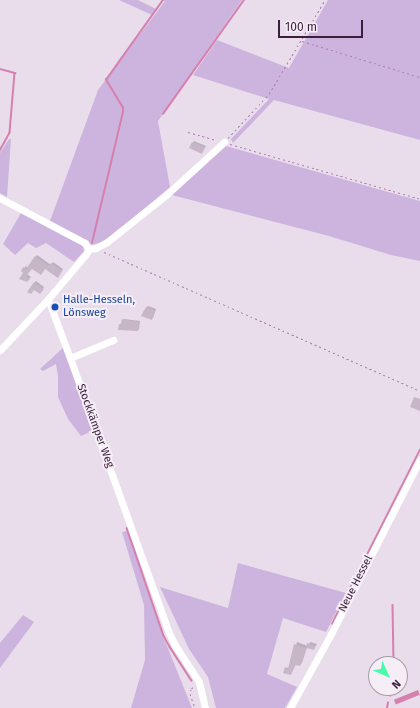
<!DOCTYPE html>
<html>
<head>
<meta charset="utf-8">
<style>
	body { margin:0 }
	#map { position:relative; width:420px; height:708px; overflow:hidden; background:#e9ddeb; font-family:"Fira Sans",sans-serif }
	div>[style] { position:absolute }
	.green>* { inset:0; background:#ccb4de }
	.water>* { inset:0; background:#d580af; transform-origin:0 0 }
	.shadow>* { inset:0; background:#0003 }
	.stream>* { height:1.5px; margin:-0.75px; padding:0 0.75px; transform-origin:0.75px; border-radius:0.75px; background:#d580af }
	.building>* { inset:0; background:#c6b6c8 }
	.path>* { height:1px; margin-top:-0.5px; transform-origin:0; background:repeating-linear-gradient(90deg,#b07bb1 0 2px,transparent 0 5px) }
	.minor>* { height:7px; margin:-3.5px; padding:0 3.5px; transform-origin:3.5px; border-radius:3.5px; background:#fff }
	.dots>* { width:11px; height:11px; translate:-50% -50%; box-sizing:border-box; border:2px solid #f5eef7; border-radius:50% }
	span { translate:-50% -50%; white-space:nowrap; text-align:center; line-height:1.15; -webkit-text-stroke:4px #f5eef7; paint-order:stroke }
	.transit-label { font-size:11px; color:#164399 }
	.left { translate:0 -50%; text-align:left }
	.street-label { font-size:11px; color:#3b1e3a }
	.north { position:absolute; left:368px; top:656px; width:40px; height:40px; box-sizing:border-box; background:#f5eef7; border:1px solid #ab9bab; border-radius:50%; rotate:135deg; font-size:11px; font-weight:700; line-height:16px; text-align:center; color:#3b1e3a }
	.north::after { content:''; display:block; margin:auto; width:14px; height:18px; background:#4afcaa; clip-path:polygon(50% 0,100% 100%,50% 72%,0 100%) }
	.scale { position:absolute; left:278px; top:20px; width:85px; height:18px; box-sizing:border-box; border:2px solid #3b1e3a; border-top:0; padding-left:5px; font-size:12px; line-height:14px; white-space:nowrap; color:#3b1e3a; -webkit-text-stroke:3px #f5eef7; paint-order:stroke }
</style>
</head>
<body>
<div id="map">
	<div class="green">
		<i style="clip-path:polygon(119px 0,138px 0,156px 9px,152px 15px)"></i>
		<i style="clip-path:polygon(163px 0,242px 0,158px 121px,170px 187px,106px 241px,91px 245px,50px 221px,98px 90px,165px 1px)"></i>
		<i style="clip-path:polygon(328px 0,420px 0,420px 140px,274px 100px,233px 143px,231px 139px,269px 99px,193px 75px,217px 40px,289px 68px)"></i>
		<i style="clip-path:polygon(9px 139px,11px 139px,7px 197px,0 193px,0 153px)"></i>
		<i style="clip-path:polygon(226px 146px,420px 201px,420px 261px,391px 255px,329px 236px,172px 195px)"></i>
		<i style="clip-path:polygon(21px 213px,82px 244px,84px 251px,74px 262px,46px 243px,36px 248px,28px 243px,15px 255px,3px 244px)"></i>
		<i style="clip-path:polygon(64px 347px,94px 430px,81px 436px,68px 419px,58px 397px,58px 376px,56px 364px,43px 371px,40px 369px)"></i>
		<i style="clip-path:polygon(127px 531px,163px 636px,192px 708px,131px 708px,145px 660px,144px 605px,122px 532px)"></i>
		<i style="clip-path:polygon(238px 563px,346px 593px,326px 632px,283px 618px,267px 674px,297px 687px,285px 708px,216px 708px,208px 677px,189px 649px,160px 587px,228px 608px)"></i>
		<i style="clip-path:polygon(23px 615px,34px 622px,0 668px,0 643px)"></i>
	</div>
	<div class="water">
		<i style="left:418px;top:690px;width:5px;height:26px;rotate:68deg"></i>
	</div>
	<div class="shadow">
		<i style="clip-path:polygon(194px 141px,206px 146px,202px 152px,191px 148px)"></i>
		<i style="clip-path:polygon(37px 255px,51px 265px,53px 262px,63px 269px,59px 275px,47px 269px,49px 266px,47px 265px,41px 274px,32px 268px,27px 274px,31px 277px,27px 281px,25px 272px,22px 271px,26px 266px,28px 268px)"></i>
		<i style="clip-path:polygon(36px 281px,44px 287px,41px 292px,34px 283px)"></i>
		<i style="clip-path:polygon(148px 306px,156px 309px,153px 318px,146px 308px)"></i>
		<i style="clip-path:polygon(124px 319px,140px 321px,139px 329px,138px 330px,120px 324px,123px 323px)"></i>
		<i style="clip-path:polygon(297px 642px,308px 646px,310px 642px,317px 644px,314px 649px,307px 647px,302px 663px,300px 665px,296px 664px,291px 674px,286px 668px,290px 667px)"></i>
	</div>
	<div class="stream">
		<i style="left:0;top:69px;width:16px;rotate:15deg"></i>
		<i style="left:15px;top:73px;width:60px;rotate:94.8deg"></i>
		<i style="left:10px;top:133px;width:21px;rotate:119deg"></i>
		<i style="left:163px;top:114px;width:140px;rotate:-54.6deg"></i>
		<i style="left:92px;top:243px;width:135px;rotate:-76.7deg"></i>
		<i style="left:123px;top:112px;width:4px;rotate:-90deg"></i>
		<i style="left:123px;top:108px;width:33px;rotate:-121deg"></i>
		<i style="left:106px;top:80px;width:98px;rotate:-54.5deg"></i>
		<i style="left:127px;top:528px;width:114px;rotate:71.1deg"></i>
		<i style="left:164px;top:636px;width:13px;rotate:61deg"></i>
		<i style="left:170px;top:647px;width:40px;rotate:57.1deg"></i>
		<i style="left:393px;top:605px;width:59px;rotate:89deg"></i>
		<i style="left:332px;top:624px;width:195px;rotate:-63.2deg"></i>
		<i style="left:390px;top:696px;width:8px;rotate:-83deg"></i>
		<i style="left:387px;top:708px;width:5px;rotate:-79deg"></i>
	</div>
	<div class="building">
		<i style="clip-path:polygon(192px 142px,205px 147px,202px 154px,189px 148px)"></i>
		<i style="clip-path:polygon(35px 256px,49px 266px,51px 263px,62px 271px,58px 278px,45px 269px,41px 275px,32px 269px,26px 276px,30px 279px,27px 282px,19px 279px,23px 273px,21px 271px,23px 267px,26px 269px)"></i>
		<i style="clip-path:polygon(34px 282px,44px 289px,40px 294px,34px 290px,31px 294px,27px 292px)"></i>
		<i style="clip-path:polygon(146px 307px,155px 310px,152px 320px,141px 316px)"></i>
		<i style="clip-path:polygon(122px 319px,139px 322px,138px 331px,118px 330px,119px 324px,121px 324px)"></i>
		<i style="clip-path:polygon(414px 397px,420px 399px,420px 411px,410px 407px)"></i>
		<i style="clip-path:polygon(307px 643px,315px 646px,314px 650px,307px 648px,300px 666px,295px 665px,291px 675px,283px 673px,285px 667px,288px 669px,294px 644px,306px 648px)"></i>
	</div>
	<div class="path">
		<i style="left:302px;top:41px;width:123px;rotate:17deg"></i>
		<i style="left:188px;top:132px;width:29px;rotate:16deg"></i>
		<i style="left:228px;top:138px;width:60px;rotate:-47deg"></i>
		<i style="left:269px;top:94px;width:109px;rotate:-59.2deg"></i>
		<i style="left:230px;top:144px;width:198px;rotate:16.1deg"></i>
		<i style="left:104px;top:252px;width:345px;rotate:23.7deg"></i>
		<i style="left:193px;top:687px;width:3px;rotate:135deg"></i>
		<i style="left:191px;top:689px;width:5px;rotate:101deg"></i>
		<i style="left:190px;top:694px;width:15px;rotate:70deg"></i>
	</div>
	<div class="minor">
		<i style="left:0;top:198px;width:96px;rotate:27.9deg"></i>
		<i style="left:85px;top:243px;width:7px;rotate:56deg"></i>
		<i style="left:89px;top:249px;width:7px;rotate:-8deg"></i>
		<i style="left:96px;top:248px;width:13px;rotate:-29deg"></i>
		<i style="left:107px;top:242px;width:75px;rotate:-38.5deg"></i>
		<i style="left:166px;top:195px;width:79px;rotate:-42.4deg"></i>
		<i style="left:48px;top:299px;width:63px;rotate:69.6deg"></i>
		<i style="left:70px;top:358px;width:292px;rotate:70.2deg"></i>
		<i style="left:169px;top:633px;width:13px;rotate:63deg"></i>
		<i style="left:175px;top:645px;width:44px;rotate:57deg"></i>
		<i style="left:199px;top:682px;width:27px;rotate:77deg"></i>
		<i style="left:0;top:350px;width:70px;rotate:-46.7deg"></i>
		<i style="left:48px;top:299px;width:59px;rotate:-49.8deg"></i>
		<i style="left:86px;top:254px;width:6px;rotate:-59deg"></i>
		<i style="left:70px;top:358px;width:47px;rotate:-22.7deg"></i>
		<i style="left:290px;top:708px;width:85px;rotate:-61deg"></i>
		<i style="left:331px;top:634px;width:196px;rotate:-63deg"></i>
	</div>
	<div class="dots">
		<i style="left:55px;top:307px;background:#1a4fb4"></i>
	</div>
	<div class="transit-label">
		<span class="left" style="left:63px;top:307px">Halle-Hesseln,<br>Lönsweg</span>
	</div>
	<div class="street-label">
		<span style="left:95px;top:426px;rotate:70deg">Stockkämper Weg</span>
		<span style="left:356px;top:584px;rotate:-63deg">Neue Hessel</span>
	</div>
	<div class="north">N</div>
	<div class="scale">100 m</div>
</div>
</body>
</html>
